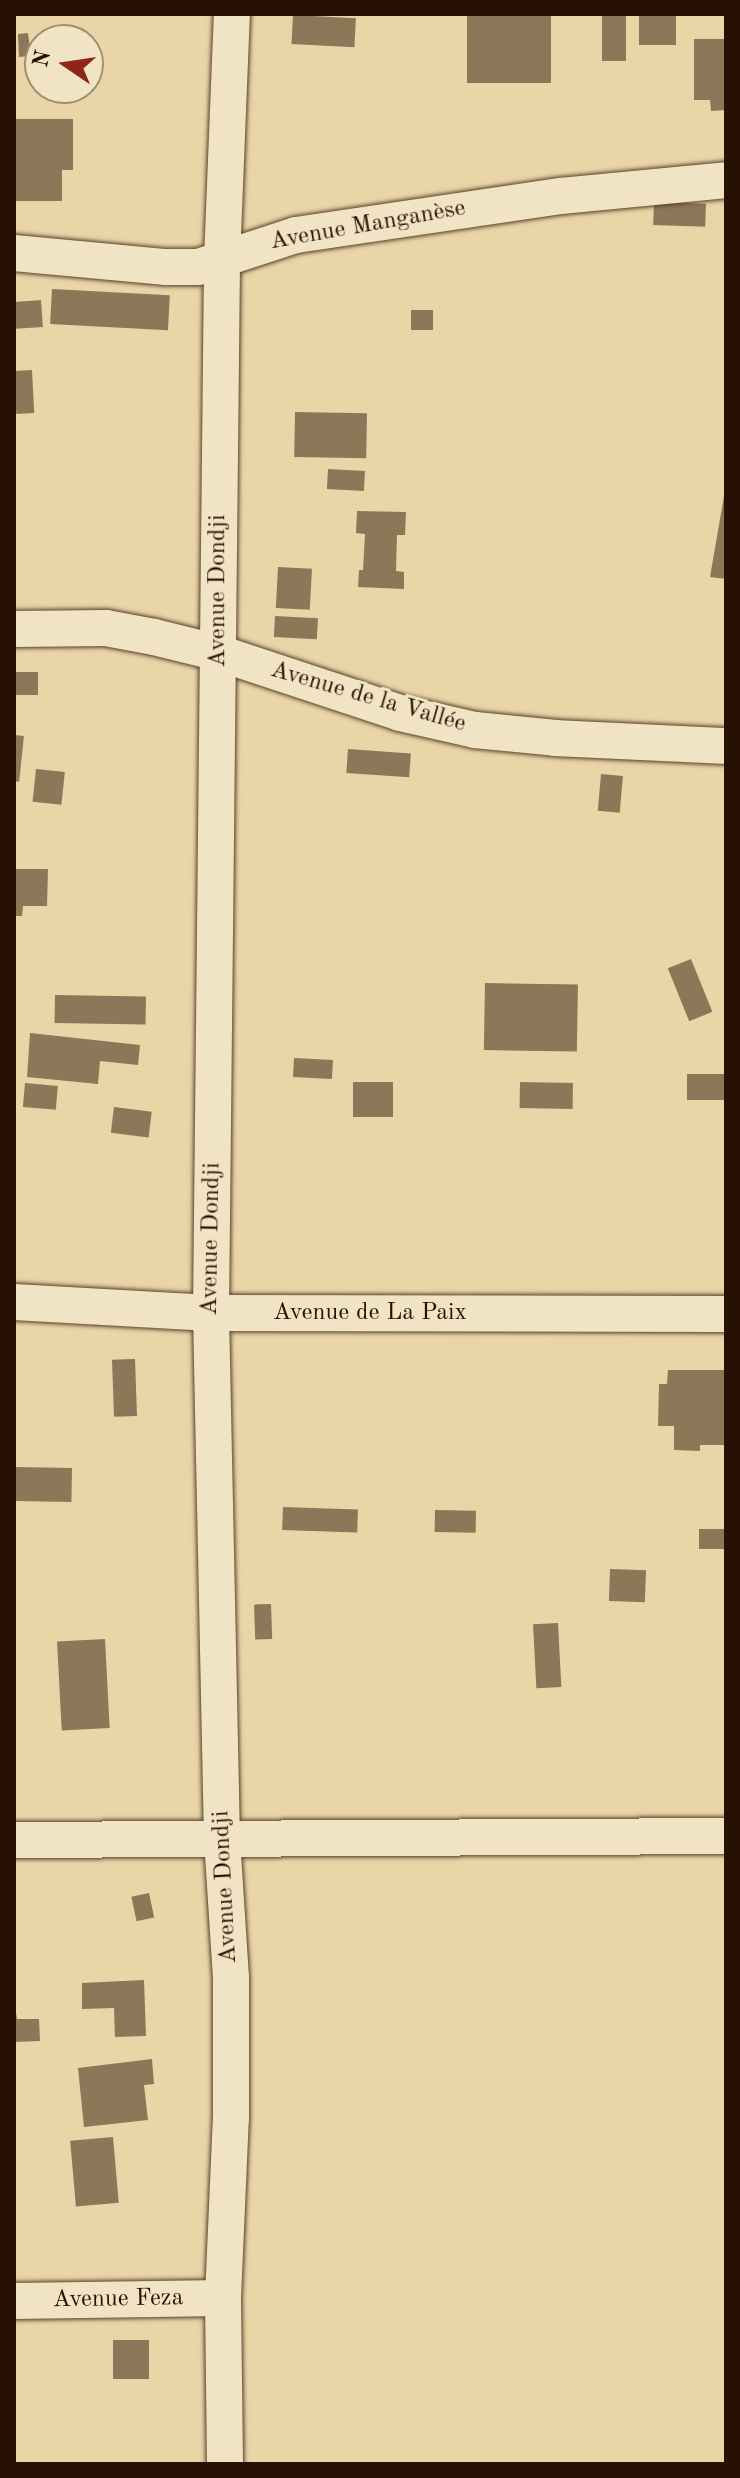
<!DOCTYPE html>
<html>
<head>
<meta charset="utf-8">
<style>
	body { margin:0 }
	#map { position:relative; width:740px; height:2478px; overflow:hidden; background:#ead5a6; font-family:"Old Standard TT",serif }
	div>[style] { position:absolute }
	.building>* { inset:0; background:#8c7758; transform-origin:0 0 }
	.roads { filter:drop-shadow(0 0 2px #58422c) drop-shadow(0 0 2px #58422c) }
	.minor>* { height:36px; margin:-18px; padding:0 18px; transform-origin:18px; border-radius:18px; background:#f1e4c5 }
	span { translate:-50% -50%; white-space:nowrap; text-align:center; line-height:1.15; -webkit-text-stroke:6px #f1e4c5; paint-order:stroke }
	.street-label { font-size:24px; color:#271103 }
	.frame { position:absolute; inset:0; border:16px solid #271103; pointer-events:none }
	.north { position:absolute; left:24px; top:24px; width:80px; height:80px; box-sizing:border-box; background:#f1e4c5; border:2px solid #a09077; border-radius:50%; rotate:283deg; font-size:22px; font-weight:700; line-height:32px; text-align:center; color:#271103 }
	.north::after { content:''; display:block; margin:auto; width:28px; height:36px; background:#8f2418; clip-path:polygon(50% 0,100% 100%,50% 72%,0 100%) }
</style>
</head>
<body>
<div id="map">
	<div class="building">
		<i style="left:467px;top:14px;width:84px;height:69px"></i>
		<i style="left:602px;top:14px;width:24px;height:47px"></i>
		<i style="left:639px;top:14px;width:37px;height:31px"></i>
		<i style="left:293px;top:15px;width:63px;height:29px;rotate:3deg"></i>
		<i style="clip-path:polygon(28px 33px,31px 56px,19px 57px,18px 34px)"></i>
		<i style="clip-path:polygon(694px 39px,726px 39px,726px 110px,711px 111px,710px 100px,694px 100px)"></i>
		<i style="clip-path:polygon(14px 119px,73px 119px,73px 170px,62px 170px,62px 201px,14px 201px)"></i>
		<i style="left:654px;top:202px;width:52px;height:23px;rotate:2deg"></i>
		<i style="left:52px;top:289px;width:118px;height:35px;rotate:3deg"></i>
		<i style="left:41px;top:300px;width:27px;height:27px;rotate:86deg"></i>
		<i style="left:411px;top:310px;width:22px;height:20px"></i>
		<i style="left:32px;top:370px;width:43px;height:18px;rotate:87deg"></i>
		<i style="left:295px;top:412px;width:72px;height:45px;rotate:1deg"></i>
		<i style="left:328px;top:469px;width:37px;height:20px;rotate:3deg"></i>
		<i style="clip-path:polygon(724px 496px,726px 496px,726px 579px,710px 577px)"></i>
		<i style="clip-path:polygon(357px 511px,406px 512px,405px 535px,397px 535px,396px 571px,404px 572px,404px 589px,358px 587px,359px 570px,363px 570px,365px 534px,356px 533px)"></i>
		<i style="left:278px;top:567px;width:34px;height:41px;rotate:3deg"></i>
		<i style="left:275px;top:616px;width:43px;height:21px;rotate:3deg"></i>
		<i style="left:14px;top:672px;width:24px;height:23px"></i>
		<i style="left:14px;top:735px;width:10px;height:46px;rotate:6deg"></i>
		<i style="left:348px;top:749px;width:63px;height:24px;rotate:4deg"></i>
		<i style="left:36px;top:769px;width:29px;height:33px;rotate:6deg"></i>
		<i style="left:601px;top:774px;width:22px;height:37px;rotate:5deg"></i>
		<i style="clip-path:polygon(14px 869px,48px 869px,47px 906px,23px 906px,22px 916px,14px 916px)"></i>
		<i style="left:691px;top:959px;width:57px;height:25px;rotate:68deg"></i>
		<i style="left:485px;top:983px;width:93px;height:67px;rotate:1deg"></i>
		<i style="left:55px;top:995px;width:91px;height:28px;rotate:1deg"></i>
		<i style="clip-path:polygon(30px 1033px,140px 1045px,138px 1065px,100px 1061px,98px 1084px,27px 1077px)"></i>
		<i style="left:294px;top:1058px;width:39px;height:19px;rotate:3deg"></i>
		<i style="left:726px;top:1074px;width:26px;height:39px;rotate:90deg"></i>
		<i style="left:393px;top:1082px;width:35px;height:40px;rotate:90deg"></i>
		<i style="left:520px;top:1082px;width:53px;height:26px;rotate:1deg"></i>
		<i style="left:25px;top:1083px;width:33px;height:24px;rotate:5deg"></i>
		<i style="left:114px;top:1107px;width:38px;height:26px;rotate:7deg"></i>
		<i style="left:135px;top:1359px;width:57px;height:23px;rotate:88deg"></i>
		<i style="clip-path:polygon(668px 1370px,726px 1370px,726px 1445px,700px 1445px,700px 1451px,674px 1450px,674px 1426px,658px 1426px,659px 1384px,667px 1384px)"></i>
		<i style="left:15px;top:1467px;width:57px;height:34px;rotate:1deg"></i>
		<i style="left:283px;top:1507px;width:75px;height:23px;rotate:2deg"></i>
		<i style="left:435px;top:1510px;width:41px;height:22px;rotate:1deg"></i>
		<i style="left:699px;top:1529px;width:27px;height:20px"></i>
		<i style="left:610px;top:1569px;width:36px;height:32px;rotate:2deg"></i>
		<i style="left:271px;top:1604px;width:35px;height:17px;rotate:88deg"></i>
		<i style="left:558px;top:1623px;width:64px;height:25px;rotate:87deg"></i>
		<i style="left:105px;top:1639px;width:89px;height:48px;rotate:87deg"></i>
		<i style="left:149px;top:1893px;width:25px;height:18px;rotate:78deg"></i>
		<i style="clip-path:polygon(144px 1980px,146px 2036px,115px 2037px,114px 2008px,82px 2009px,82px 1983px)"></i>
		<i style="clip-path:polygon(14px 2000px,17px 2019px,39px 2019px,40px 2041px,14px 2042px)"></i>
		<i style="clip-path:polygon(152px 2059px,154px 2084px,144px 2085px,148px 2120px,84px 2127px,78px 2068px)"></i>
		<i style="left:113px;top:2137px;width:66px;height:43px;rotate:85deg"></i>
		<i style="left:113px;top:2340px;width:36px;height:39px"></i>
	</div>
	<div class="roads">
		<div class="minor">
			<i style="left:14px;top:253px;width:153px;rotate:5.3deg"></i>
			<i style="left:166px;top:267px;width:32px"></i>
			<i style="left:198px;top:267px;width:103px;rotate:-18.1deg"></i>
			<i style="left:296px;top:235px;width:268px;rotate:-8.4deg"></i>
			<i style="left:561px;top:196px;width:166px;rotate:-5.5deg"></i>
			<i style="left:14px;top:629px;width:92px;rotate:-0.6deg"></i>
			<i style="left:106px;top:628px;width:49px;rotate:10.6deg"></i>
			<i style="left:154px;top:637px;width:67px;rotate:13.8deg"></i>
			<i style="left:219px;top:653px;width:191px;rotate:18.3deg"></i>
			<i style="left:400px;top:713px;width:77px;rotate:12.8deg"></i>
			<i style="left:475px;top:730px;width:81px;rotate:5.6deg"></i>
			<i style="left:556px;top:738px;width:170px;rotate:2.7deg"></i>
			<i style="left:14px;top:1302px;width:197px;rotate:3.2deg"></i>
			<i style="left:211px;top:1313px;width:515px;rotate:0.11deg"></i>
			<i style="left:14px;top:1840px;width:712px;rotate:-0.32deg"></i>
			<i style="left:14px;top:2301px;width:209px;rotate:-0.8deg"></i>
			<i style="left:225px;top:2464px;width:166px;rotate:-90.7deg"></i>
			<i style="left:223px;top:2298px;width:180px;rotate:-87.5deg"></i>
			<i style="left:231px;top:2118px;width:140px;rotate:-90deg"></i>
			<i style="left:231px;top:1978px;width:139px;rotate:-93.7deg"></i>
			<i style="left:222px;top:1839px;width:526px;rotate:-91.2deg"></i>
			<i style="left:211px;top:1313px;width:1053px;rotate:-89.4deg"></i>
			<i style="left:222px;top:260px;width:246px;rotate:-87.7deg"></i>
		</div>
	</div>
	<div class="street-label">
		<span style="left:368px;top:226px;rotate:-10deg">Avenue Manganèse</span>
		<span style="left:219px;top:591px;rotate:-90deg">Avenue Dondji</span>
		<span style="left:368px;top:698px;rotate:16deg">Avenue de la Vallée</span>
		<span style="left:212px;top:1239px;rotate:-89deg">Avenue Dondji</span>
		<span style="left:370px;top:1314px">Avenue de La Paix</span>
		<span style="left:226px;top:1887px;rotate:-93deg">Avenue Dondji</span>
		<span style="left:118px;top:2300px;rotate:-1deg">Avenue Feza</span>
	</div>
	<div class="frame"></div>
	<div class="north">N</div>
</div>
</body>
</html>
